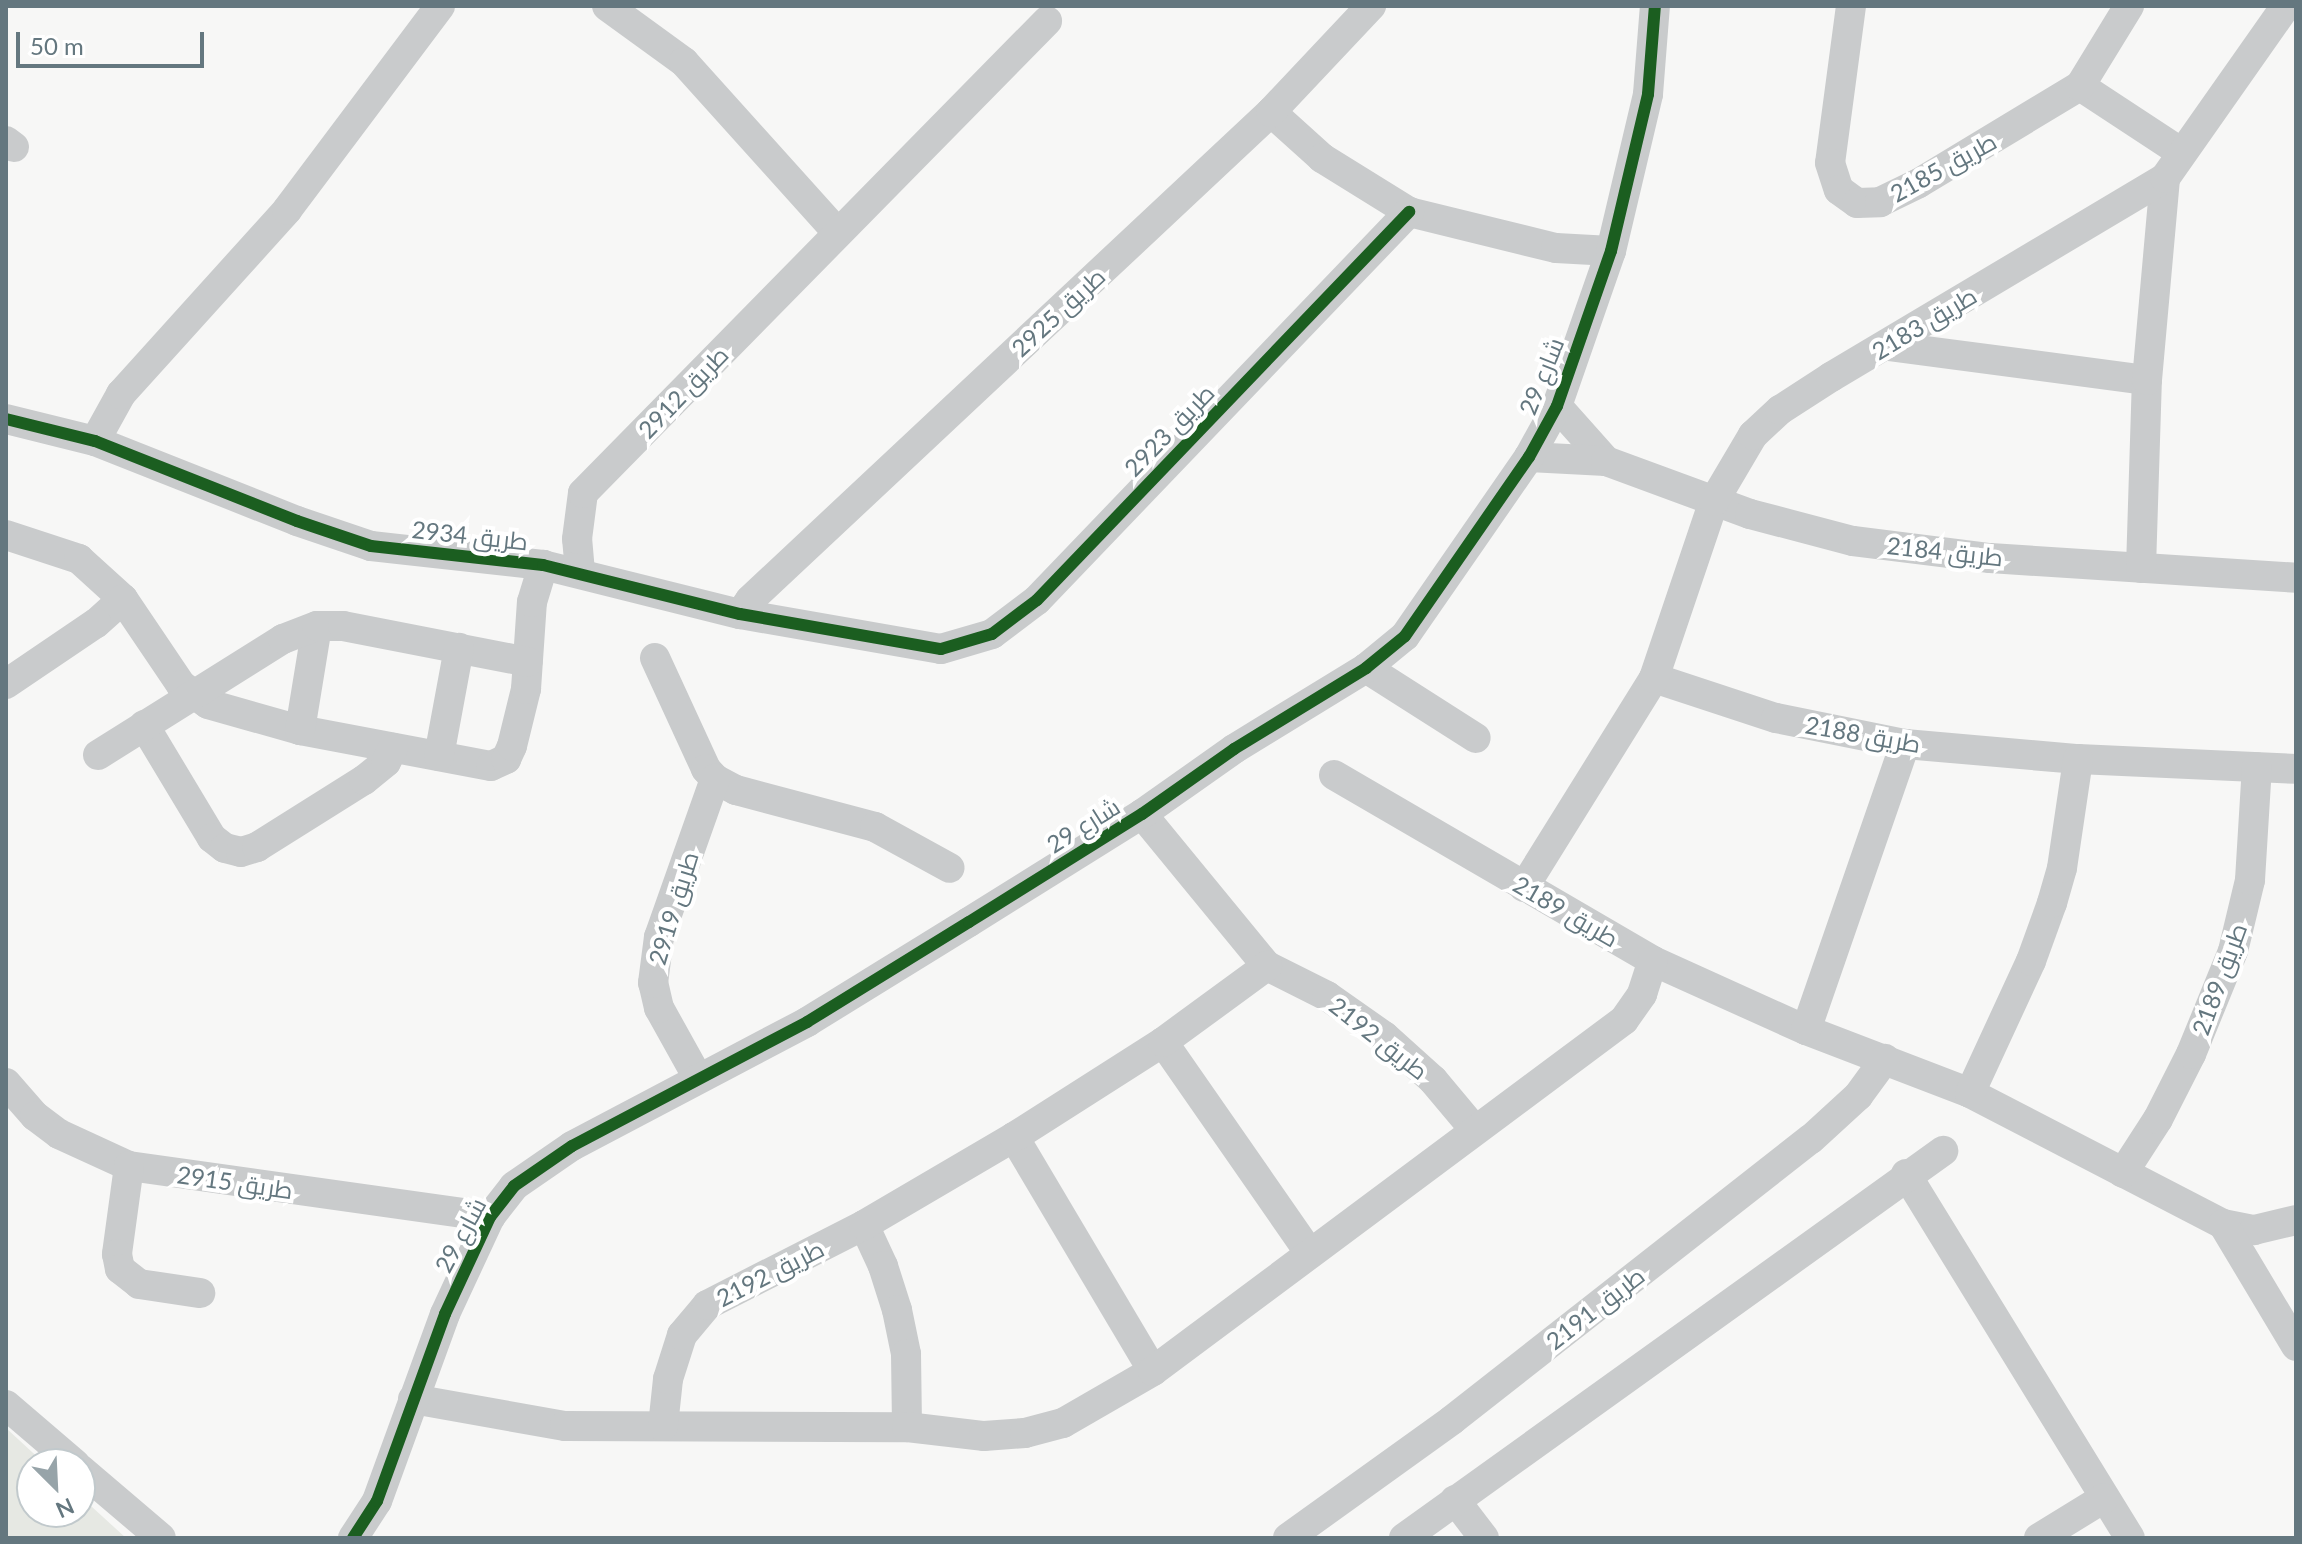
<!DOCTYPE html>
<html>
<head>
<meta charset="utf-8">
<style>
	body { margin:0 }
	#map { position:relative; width:2302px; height:1544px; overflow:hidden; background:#f7f7f6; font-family:Lato,Cairo,sans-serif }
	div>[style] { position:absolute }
	.green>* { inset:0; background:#e6e8e3 }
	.street>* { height:30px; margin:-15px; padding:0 15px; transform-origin:15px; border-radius:15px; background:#c9cbcc }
	.cycleway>* { height:12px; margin:-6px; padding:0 6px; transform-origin:6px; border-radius:6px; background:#1b5e20 }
	span { translate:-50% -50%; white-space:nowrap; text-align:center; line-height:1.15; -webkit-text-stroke:8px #fff; paint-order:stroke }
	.street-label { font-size:24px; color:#64777f }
	.frame { position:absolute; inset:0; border:8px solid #64777f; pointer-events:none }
	.north { position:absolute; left:16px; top:1448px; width:80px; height:80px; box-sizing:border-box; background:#fff; border:2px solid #c1c9cc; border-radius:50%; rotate:156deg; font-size:22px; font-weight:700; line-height:32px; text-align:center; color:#64777f }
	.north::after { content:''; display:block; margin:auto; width:28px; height:36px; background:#97a4a9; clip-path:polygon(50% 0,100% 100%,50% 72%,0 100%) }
	.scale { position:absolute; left:16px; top:32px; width:188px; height:36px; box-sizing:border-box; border:4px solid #64777f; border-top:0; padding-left:10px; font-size:24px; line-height:28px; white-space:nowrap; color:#64777f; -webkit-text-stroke:6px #fff; paint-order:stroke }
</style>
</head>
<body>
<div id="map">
	<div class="green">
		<i style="clip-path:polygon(6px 1428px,45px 1464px,32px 1464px,32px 1512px,80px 1512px,80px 1496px,126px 1538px,6px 1538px)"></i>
	</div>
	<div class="street">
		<i style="left:607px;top:6px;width:95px;rotate:36deg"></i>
		<i style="left:684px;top:62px;width:230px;rotate:48deg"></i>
		<i style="left:1851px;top:6px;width:158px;rotate:97.6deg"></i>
		<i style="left:1830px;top:163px;width:28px;rotate:72deg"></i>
		<i style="left:1839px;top:190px;width:22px;rotate:36deg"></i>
		<i style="left:1857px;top:203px;width:23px;rotate:-2deg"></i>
		<i style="left:1880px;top:202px;width:43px;rotate:-26deg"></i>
		<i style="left:1919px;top:183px;width:188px;rotate:-31.1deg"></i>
		<i style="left:2080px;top:86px;width:122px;rotate:33.3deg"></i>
		<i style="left:2080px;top:86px;width:94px;rotate:-58.5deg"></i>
		<i style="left:1271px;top:112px;width:69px;rotate:42deg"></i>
		<i style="left:1322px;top:158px;width:102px;rotate:31.8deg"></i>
		<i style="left:1409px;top:212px;width:151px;rotate:13.8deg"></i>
		<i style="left:1556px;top:248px;width:55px;rotate:3.1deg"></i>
		<i style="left:6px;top:141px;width:10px;rotate:37deg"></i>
		<i style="left:1888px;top:346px;width:261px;rotate:7.5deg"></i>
		<i style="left:1557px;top:406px;width:74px;rotate:48.3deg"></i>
		<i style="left:6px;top:419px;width:92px;rotate:13.9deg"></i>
		<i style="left:95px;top:441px;width:217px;rotate:21.6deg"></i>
		<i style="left:297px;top:521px;width:78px;rotate:18.7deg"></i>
		<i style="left:371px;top:546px;width:173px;rotate:6.3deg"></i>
		<i style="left:543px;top:565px;width:203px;rotate:14deg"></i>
		<i style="left:740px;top:614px;width:204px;rotate:9.9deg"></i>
		<i style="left:941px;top:649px;width:53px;rotate:-16.4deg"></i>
		<i style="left:992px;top:634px;width:56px;rotate:-37.1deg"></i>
		<i style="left:1037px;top:600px;width:538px;rotate:-46.21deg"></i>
		<i style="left:95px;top:441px;width:54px;rotate:-61deg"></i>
		<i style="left:121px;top:394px;width:248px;rotate:-47.9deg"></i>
		<i style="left:287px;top:210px;width:255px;rotate:-53.1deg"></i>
		<i style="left:1529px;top:457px;width:77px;rotate:3deg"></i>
		<i style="left:1606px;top:461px;width:153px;rotate:20.2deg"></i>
		<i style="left:1750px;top:514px;width:106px;rotate:14.7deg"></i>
		<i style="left:1853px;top:541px;width:138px;rotate:7.1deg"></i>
		<i style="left:1990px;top:558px;width:307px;rotate:3.7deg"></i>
		<i style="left:6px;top:535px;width:77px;rotate:18.2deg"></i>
		<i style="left:79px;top:559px;width:59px;rotate:42.3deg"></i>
		<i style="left:123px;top:599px;width:36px;rotate:138deg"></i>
		<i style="left:96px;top:623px;width:109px;rotate:145.9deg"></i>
		<i style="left:2141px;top:568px;width:188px;rotate:-88.2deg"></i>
		<i style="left:2147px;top:380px;width:203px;rotate:-84.9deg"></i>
		<i style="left:580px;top:572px;width:33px;rotate:-95deg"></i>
		<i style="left:577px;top:539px;width:46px;rotate:-82.6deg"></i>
		<i style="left:583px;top:493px;width:662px;rotate:-45.49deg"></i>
		<i style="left:123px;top:599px;width:104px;rotate:56deg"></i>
		<i style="left:181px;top:685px;width:33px;rotate:35deg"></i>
		<i style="left:208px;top:704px;width:96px;rotate:15.8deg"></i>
		<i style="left:300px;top:730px;width:194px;rotate:10.7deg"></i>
		<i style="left:491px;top:766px;width:17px;rotate:-25deg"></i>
		<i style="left:506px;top:759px;width:14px;rotate:-65deg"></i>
		<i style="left:512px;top:746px;width:59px;rotate:-76.2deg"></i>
		<i style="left:526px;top:689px;width:87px;rotate:-86.1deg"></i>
		<i style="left:532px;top:602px;width:39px;rotate:-73deg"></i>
		<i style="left:740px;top:614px;width:17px;rotate:-54deg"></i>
		<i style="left:750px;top:600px;width:714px;rotate:-43.13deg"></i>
		<i style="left:1271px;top:112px;width:146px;rotate:-46.7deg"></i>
		<i style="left:655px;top:658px;width:122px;rotate:65.3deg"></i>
		<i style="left:706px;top:769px;width:13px;rotate:48deg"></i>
		<i style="left:715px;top:779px;width:24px;rotate:28deg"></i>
		<i style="left:736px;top:790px;width:144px;rotate:14.9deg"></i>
		<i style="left:875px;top:827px;width:85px;rotate:28.7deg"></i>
		<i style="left:1366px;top:668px;width:130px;rotate:32.5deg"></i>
		<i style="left:1654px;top:678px;width:128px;rotate:18.2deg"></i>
		<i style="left:1776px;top:718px;width:132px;rotate:11.4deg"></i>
		<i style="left:1905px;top:744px;width:174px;rotate:5deg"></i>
		<i style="left:2078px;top:759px;width:218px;rotate:2.6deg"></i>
		<i style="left:144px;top:725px;width:132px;rotate:59deg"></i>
		<i style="left:212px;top:838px;width:16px;rotate:38deg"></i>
		<i style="left:225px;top:848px;width:16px;rotate:14deg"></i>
		<i style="left:241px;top:852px;width:17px;rotate:-17deg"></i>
		<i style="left:257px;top:847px;width:126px;rotate:-32.1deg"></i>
		<i style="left:364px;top:780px;width:28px;rotate:-39deg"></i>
		<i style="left:386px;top:762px;width:16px;rotate:-63deg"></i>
		<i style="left:300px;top:730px;width:105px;rotate:-80.7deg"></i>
		<i style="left:98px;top:755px;width:218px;rotate:-32.1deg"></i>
		<i style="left:283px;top:639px;width:36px;rotate:-21deg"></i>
		<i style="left:317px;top:626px;width:26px"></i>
		<i style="left:343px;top:626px;width:188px;rotate:11deg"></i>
		<i style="left:439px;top:756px;width:110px;rotate:-79.5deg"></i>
		<i style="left:1334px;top:775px;width:369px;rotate:30.2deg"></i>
		<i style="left:1653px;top:961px;width:168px;rotate:24.3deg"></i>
		<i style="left:1806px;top:1030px;width:176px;rotate:21deg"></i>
		<i style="left:1970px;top:1093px;width:285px;rotate:27.4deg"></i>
		<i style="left:2223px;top:1224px;width:32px;rotate:11deg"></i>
		<i style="left:2254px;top:1230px;width:43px;rotate:-13.4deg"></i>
		<i style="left:1142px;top:814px;width:197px;rotate:50.6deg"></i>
		<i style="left:1267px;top:966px;width:67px;rotate:26.6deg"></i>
		<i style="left:1327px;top:996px;width:70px;rotate:35.1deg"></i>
		<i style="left:1384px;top:1036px;width:66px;rotate:41.9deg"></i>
		<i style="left:1433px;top:1080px;width:65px;rotate:50deg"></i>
		<i style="left:1524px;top:887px;width:246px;rotate:-58.1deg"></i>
		<i style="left:1654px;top:678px;width:187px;rotate:-71.3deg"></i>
		<i style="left:1714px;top:501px;width:77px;rotate:-59.4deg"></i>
		<i style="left:1753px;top:435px;width:37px;rotate:-43deg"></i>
		<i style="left:1780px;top:410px;width:61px;rotate:-32.9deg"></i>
		<i style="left:1831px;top:377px;width:389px;rotate:-30.8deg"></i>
		<i style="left:2165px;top:178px;width:210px;rotate:-54.9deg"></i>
		<i style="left:1806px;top:1030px;width:303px;rotate:-70.9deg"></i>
		<i style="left:1163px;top:1042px;width:256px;rotate:55.2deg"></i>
		<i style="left:698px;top:1078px;width:80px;rotate:-119.1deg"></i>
		<i style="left:659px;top:1008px;width:26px;rotate:-103deg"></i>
		<i style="left:653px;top:983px;width:46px;rotate:-82.6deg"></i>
		<i style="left:659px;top:937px;width:168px;rotate:-70.5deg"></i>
		<i style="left:6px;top:1083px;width:44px;rotate:48.7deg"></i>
		<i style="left:35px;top:1116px;width:30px;rotate:37deg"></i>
		<i style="left:59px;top:1134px;width:77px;rotate:24.6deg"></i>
		<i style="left:129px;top:1166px;width:365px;rotate:8deg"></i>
		<i style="left:1970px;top:1093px;width:145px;rotate:-65.2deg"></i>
		<i style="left:2031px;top:961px;width:62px;rotate:-70.1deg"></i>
		<i style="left:2052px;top:903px;width:36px;rotate:-74deg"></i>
		<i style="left:2062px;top:868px;width:110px;rotate:-81.6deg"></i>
		<i style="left:1014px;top:1137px;width:272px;rotate:59.3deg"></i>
		<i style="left:129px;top:1166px;width:89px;rotate:97.8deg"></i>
		<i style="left:117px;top:1254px;width:15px;rotate:79deg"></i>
		<i style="left:120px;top:1269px;width:24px;rotate:38deg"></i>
		<i style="left:139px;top:1284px;width:62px;rotate:8.4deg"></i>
		<i style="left:2123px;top:1173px;width:64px;rotate:-57.1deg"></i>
		<i style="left:2158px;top:1119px;width:73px;rotate:-63.1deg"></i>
		<i style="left:2191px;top:1054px;width:111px;rotate:-67.8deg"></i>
		<i style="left:2233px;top:951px;width:73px;rotate:-76.5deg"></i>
		<i style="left:2250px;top:880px;width:113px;rotate:-86.5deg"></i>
		<i style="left:1906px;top:1174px;width:427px;rotate:58.4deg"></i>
		<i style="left:2223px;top:1224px;width:142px;rotate:59.1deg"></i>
		<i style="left:864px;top:1225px;width:45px;rotate:65.1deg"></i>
		<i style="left:883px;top:1266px;width:46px;rotate:72.3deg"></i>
		<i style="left:897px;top:1310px;width:45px;rotate:78.4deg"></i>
		<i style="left:906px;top:1354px;width:73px;rotate:89.2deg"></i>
		<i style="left:413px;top:1399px;width:154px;rotate:10.1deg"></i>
		<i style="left:565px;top:1426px;width:342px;rotate:0.2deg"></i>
		<i style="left:907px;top:1427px;width:78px;rotate:6.7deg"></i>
		<i style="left:984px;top:1436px;width:41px;rotate:-4.2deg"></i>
		<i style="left:1025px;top:1433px;width:39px;rotate:-15deg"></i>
		<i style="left:1063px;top:1423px;width:104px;rotate:-30deg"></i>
		<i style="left:1153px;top:1371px;width:587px;rotate:-36.69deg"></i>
		<i style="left:1624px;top:1020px;width:32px;rotate:-55deg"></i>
		<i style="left:1642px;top:994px;width:35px;rotate:-72deg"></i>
		<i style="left:6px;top:1405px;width:91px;rotate:40.5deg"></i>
		<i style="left:663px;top:1426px;width:47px;rotate:-83.9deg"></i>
		<i style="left:668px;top:1379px;width:46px;rotate:-72.3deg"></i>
		<i style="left:682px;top:1335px;width:39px;rotate:-50deg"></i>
		<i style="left:707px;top:1305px;width:176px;rotate:-27deg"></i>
		<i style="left:864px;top:1225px;width:174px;rotate:-30.4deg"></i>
		<i style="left:1014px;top:1137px;width:177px;rotate:-32.5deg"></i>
		<i style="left:1163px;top:1042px;width:129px;rotate:-36.2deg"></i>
		<i style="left:80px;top:1469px;width:106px;rotate:40.4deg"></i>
		<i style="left:1455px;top:1500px;width:48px;rotate:52.7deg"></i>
		<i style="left:353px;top:1538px;width:44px;rotate:-57deg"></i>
		<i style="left:377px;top:1501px;width:199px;rotate:-70deg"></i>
		<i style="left:445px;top:1314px;width:107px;rotate:-65.1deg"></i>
		<i style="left:490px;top:1217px;width:39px;rotate:-52deg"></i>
		<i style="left:514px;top:1186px;width:70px;rotate:-34.6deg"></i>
		<i style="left:572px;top:1146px;width:266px;rotate:-27.8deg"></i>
		<i style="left:807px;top:1022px;width:190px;rotate:-31.7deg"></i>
		<i style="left:969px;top:922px;width:204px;rotate:-32deg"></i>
		<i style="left:1142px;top:814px;width:113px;rotate:-35.2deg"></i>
		<i style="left:1234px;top:749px;width:155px;rotate:-31.5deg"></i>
		<i style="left:1366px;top:668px;width:50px;rotate:-39.4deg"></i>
		<i style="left:1405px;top:636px;width:218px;rotate:-55.3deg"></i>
		<i style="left:1529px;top:457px;width:58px;rotate:-61.2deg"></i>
		<i style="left:1557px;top:406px;width:164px;rotate:-70.8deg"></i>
		<i style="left:1611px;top:251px;width:161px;rotate:-76.7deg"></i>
		<i style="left:1648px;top:94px;width:88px;rotate:-85.5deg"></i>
		<i style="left:1288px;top:1538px;width:202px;rotate:-35.7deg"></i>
		<i style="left:1452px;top:1420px;width:456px;rotate:-38.1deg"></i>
		<i style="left:1811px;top:1139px;width:64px;rotate:-42.5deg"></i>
		<i style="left:1858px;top:1096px;width:46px;rotate:-53.9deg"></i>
		<i style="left:1404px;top:1538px;width:664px;rotate:-35.68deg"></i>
		<i style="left:2039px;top:1538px;width:76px;rotate:-31.6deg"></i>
	</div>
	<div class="cycleway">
		<i style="left:6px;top:419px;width:92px;rotate:13.9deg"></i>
		<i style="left:95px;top:441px;width:217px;rotate:21.6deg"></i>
		<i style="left:297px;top:521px;width:78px;rotate:18.7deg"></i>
		<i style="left:371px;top:546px;width:173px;rotate:6.3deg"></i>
		<i style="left:543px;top:565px;width:203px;rotate:14deg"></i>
		<i style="left:740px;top:614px;width:204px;rotate:9.9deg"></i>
		<i style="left:941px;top:649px;width:53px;rotate:-16.4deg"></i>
		<i style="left:992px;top:634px;width:56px;rotate:-37.1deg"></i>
		<i style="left:1037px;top:600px;width:538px;rotate:-46.21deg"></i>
		<i style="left:353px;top:1538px;width:44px;rotate:-57deg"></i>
		<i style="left:377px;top:1501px;width:199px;rotate:-70deg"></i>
		<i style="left:445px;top:1314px;width:107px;rotate:-65.1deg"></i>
		<i style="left:490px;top:1217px;width:39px;rotate:-52deg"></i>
		<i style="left:514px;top:1186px;width:70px;rotate:-34.6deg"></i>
		<i style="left:572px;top:1146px;width:266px;rotate:-27.8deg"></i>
		<i style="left:807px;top:1022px;width:190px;rotate:-31.7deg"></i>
		<i style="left:969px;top:922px;width:204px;rotate:-32deg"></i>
		<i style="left:1142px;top:814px;width:113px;rotate:-35.2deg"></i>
		<i style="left:1234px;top:749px;width:155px;rotate:-31.5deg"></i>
		<i style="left:1366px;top:668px;width:50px;rotate:-39.4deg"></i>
		<i style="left:1405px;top:636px;width:218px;rotate:-55.3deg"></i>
		<i style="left:1529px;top:457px;width:58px;rotate:-61.2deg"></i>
		<i style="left:1557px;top:406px;width:164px;rotate:-70.8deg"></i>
		<i style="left:1611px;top:251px;width:161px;rotate:-76.7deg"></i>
		<i style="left:1648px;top:94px;width:88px;rotate:-85.5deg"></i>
	</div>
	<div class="street-label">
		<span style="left:1943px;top:167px;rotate:-29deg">طريق 2185</span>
		<span style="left:1058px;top:312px;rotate:-43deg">طريق 2925</span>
		<span style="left:1924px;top:323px;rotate:-31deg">طريق 2183</span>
		<span style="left:1541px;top:376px;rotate:-68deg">شارع 29</span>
		<span style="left:683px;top:392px;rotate:-46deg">طريق 2912</span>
		<span style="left:1169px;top:430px;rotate:-46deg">طريق 2923</span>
		<span style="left:470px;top:535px;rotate:6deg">طريق 2934</span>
		<span style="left:1945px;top:551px;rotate:6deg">طريق 2184</span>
		<span style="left:1863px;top:734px;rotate:10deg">طريق 2188</span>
		<span style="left:1083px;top:825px;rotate:-32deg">شارع 29</span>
		<span style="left:673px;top:908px;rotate:-73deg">طريق 2919</span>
		<span style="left:1566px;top:911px;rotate:30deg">طريق 2189</span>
		<span style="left:2219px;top:979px;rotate:-70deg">طريق 2189</span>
		<span style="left:1379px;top:1038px;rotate:38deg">طريق 2192</span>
		<span style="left:235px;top:1182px;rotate:8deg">طريق 2915</span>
		<span style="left:460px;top:1235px;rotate:-62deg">شارع 29</span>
		<span style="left:770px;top:1273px;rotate:-27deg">طريق 2192</span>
		<span style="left:1595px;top:1308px;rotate:-38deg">طريق 2191</span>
	</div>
	<div class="frame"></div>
	<div class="north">N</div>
	<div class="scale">50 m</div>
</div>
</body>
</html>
